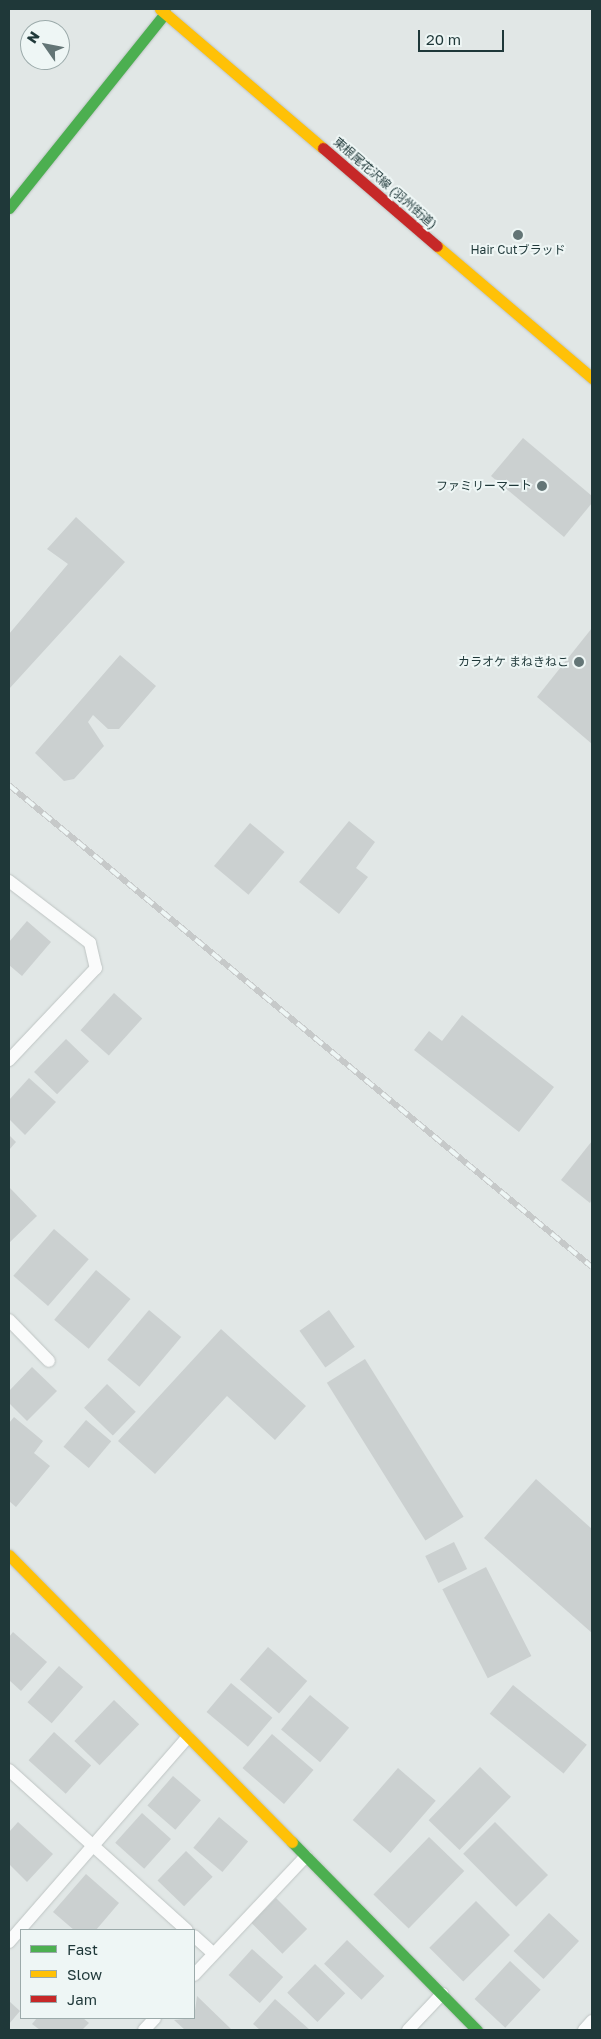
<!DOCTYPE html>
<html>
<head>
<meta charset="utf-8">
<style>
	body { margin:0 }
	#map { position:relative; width:601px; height:2039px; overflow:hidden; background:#e1e7e6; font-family:"Golos Text","Noto Sans JP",sans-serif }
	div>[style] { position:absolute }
	.building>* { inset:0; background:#cbd0d0; transform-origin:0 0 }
	.roads { filter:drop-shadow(0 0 1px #bec4c3) drop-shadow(0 0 1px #bec4c3) }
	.lane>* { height:12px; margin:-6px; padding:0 6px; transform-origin:6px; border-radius:6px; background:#fafbfb }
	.fast>* { height:11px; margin:-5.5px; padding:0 5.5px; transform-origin:5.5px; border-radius:5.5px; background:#4caf50 }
	.slow>* { height:11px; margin:-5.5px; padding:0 5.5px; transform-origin:5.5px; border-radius:5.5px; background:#ffc107 }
	.jam>* { height:11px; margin:-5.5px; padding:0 5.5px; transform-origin:5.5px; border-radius:5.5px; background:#c62828 }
	.rail>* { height:5.5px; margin-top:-2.75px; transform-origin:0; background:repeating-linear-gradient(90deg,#eef6f5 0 11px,#c6c9c9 0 22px); box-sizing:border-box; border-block:1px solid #c6c9c9 }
	.dots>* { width:14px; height:14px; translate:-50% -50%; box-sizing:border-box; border:2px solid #eef6f5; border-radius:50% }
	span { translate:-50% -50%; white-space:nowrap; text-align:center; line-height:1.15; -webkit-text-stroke:4px #eef6f5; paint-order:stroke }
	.street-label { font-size:12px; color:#1f3839 }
	.poi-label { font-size:12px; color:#1f3839 }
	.right { translate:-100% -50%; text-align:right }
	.frame { position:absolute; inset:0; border:10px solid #1f3839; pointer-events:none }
	.legend { position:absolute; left:20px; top:1929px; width:175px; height:90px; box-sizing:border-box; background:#eef6f5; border:1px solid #9baaaa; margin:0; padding:6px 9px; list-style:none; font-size:15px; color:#1f3839 }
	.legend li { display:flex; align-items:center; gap:10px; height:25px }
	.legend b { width:25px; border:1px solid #9baaaa }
	.north { position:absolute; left:20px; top:20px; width:50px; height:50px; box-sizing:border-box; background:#eef6f5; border:1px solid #9baaaa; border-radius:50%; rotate:303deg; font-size:14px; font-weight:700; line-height:20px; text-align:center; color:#1f3839 }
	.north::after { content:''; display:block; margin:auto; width:18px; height:22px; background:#637576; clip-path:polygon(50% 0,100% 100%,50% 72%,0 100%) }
	.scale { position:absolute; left:418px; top:30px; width:86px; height:22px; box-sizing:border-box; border:2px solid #1f3839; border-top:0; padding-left:6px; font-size:15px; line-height:18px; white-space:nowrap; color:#1f3839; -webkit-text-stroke:4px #eef6f5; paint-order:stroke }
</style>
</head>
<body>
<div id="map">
	<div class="building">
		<i style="clip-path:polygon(523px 438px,592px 496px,592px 503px,564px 537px,491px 476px)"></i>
		<i style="clip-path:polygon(76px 517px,125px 562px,9px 689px,9px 634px,68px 564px,47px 549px)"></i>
		<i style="clip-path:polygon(592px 628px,592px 744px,537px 697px)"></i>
		<i style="clip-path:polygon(120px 655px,156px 686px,119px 729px,108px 729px,93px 715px,88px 722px,104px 746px,74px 779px,64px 781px,35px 753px)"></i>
		<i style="clip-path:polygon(349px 821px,375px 842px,356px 868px,368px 877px,339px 914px,299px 882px)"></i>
		<i style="left:250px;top:823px;width:45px;height:56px;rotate:40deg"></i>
		<i style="clip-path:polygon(27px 921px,51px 942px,22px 976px,9px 965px,9px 942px)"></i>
		<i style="left:114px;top:993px;width:38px;height:50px;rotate:42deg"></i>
		<i style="clip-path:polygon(462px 1015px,554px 1087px,519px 1132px,414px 1050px,429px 1031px,442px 1041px)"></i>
		<i style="left:66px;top:1039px;width:32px;height:46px;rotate:44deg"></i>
		<i style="clip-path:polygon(29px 1078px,56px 1102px,25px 1135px,9px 1119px,9px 1100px)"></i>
		<i style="clip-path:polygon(9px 1135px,16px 1142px,9px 1150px)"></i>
		<i style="clip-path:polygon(592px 1141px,592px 1199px,590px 1203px,561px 1180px)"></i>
		<i style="clip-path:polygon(9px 1187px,37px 1216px,9px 1243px)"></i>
		<i style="left:54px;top:1229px;width:46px;height:62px;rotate:41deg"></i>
		<i style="left:96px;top:1270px;width:45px;height:65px;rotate:40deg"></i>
		<i style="left:149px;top:1310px;width:42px;height:65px;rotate:40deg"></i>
		<i style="left:329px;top:1310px;width:45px;height:36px;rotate:55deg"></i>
		<i style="clip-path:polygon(221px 1329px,306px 1406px,275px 1440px,227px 1396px,155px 1474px,118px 1441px)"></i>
		<i style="left:365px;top:1359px;width:186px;height:45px;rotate:58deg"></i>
		<i style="clip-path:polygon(32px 1367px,57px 1391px,27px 1421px,9px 1403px,9px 1391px)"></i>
		<i style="left:107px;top:1384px;width:40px;height:33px;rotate:44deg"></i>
		<i style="clip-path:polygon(14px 1417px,43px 1441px,34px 1453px,50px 1466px,16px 1507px,9px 1501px,9px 1423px)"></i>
		<i style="left:86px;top:1420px;width:33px;height:35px;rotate:40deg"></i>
		<i style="clip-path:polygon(536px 1479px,592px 1529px,592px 1633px,484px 1538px)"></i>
		<i style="left:454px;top:1542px;width:30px;height:32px;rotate:64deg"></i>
		<i style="left:486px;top:1567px;width:100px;height:49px;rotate:63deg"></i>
		<i style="clip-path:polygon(13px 1632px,47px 1662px,21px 1691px,9px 1680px,9px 1637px)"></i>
		<i style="left:268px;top:1647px;width:52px;height:43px;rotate:41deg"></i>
		<i style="left:59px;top:1666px;width:32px;height:48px;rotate:41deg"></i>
		<i style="left:231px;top:1683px;width:54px;height:38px;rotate:40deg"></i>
		<i style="left:513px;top:1685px;width:95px;height:37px;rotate:39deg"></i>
		<i style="left:310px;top:1695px;width:51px;height:45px;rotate:40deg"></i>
		<i style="left:114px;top:1700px;width:35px;height:57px;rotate:44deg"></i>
		<i style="left:54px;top:1732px;width:50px;height:38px;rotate:42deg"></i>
		<i style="left:272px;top:1734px;width:55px;height:45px;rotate:41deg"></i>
		<i style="left:480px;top:1767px;width:43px;height:74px;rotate:44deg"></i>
		<i style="left:398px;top:1768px;width:50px;height:69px;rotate:41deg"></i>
		<i style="left:173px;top:1776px;width:37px;height:39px;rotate:41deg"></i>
		<i style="left:142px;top:1813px;width:39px;height:40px;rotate:42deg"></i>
		<i style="left:219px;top:1817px;width:38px;height:40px;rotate:40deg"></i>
		<i style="clip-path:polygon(18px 1822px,53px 1854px,27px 1882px,9px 1864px,9px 1832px)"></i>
		<i style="left:495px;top:1822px;width:75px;height:45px;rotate:45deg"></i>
		<i style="left:429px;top:1837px;width:49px;height:80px;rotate:44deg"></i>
		<i style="left:186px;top:1851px;width:37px;height:41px;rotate:44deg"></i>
		<i style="clip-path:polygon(86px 1874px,119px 1903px,96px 1930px,74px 1930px,53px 1912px)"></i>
		<i style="left:276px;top:1898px;width:44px;height:35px;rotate:45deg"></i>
		<i style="left:476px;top:1901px;width:48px;height:66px;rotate:45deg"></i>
		<i style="left:549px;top:1913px;width:41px;height:52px;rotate:43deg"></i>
		<i style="left:347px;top:1940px;width:52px;height:33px;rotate:44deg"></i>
		<i style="left:252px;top:1949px;width:42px;height:35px;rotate:42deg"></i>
		<i style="left:510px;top:1961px;width:42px;height:52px;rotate:43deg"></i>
		<i style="left:315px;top:1964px;width:42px;height:40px;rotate:44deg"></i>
		<i style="clip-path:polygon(197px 1996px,232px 2030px,185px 2030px,174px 2020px,194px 2018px)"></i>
		<i style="clip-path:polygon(275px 1999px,310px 2030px,260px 2030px,253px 2024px)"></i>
		<i style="clip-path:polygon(9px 2001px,20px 2011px,9px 2024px)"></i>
		<i style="clip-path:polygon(37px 2018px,83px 2018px,89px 2023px,82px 2030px,40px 2030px,32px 2024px)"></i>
	</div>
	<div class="roads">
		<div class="lane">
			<i style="left:9px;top:881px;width:102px;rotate:37.4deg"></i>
			<i style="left:90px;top:943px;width:26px;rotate:77deg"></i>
			<i style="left:96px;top:968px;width:127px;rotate:133.4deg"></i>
			<i style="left:9px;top:1320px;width:57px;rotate:45.7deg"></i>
			<i style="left:9px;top:1770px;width:239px;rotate:42deg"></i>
			<i style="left:194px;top:1936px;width:25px;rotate:42deg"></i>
			<i style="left:9px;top:1942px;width:272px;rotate:-48.9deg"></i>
			<i style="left:194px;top:1975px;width:163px;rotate:-46.7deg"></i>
			<i style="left:144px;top:2030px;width:16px;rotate:-47deg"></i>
			<i style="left:408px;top:2030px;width:50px;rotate:-46.6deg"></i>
			<i style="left:584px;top:2030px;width:12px;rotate:-48deg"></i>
		</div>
		<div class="fast">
			<i style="left:9px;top:208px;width:250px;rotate:-51.3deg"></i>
			<i style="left:292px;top:1842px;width:264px;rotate:45.5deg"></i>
		</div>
		<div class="slow">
			<i style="left:160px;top:9px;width:214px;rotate:40.5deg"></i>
			<i style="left:437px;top:246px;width:204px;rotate:40.4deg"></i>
			<i style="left:9px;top:1555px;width:403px;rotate:45.4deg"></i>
		</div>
		<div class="jam">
			<i style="left:323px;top:148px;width:150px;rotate:40.7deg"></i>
		</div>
	</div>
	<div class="rail">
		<i style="left:9px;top:785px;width:756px;rotate:39.58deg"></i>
	</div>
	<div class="dots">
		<i style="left:518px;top:235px;background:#637576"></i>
		<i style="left:542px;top:486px;background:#637576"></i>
		<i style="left:579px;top:662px;background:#637576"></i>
	</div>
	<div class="street-label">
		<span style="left:385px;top:183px;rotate:41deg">東根尾花沢線 (羽州街道)</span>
	</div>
	<div class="poi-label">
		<span style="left:518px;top:250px">Hair Cutブラッド</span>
		<span class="right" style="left:532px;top:486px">ファミリーマート</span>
		<span class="right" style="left:569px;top:662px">カラオケ まねきねこ</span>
	</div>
	<div class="frame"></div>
	<ul class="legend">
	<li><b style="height:6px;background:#4caf50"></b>Fast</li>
	<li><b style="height:6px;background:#ffc107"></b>Slow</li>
	<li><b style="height:6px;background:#c62828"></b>Jam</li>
	</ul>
	<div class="north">N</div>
	<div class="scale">20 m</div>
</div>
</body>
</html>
